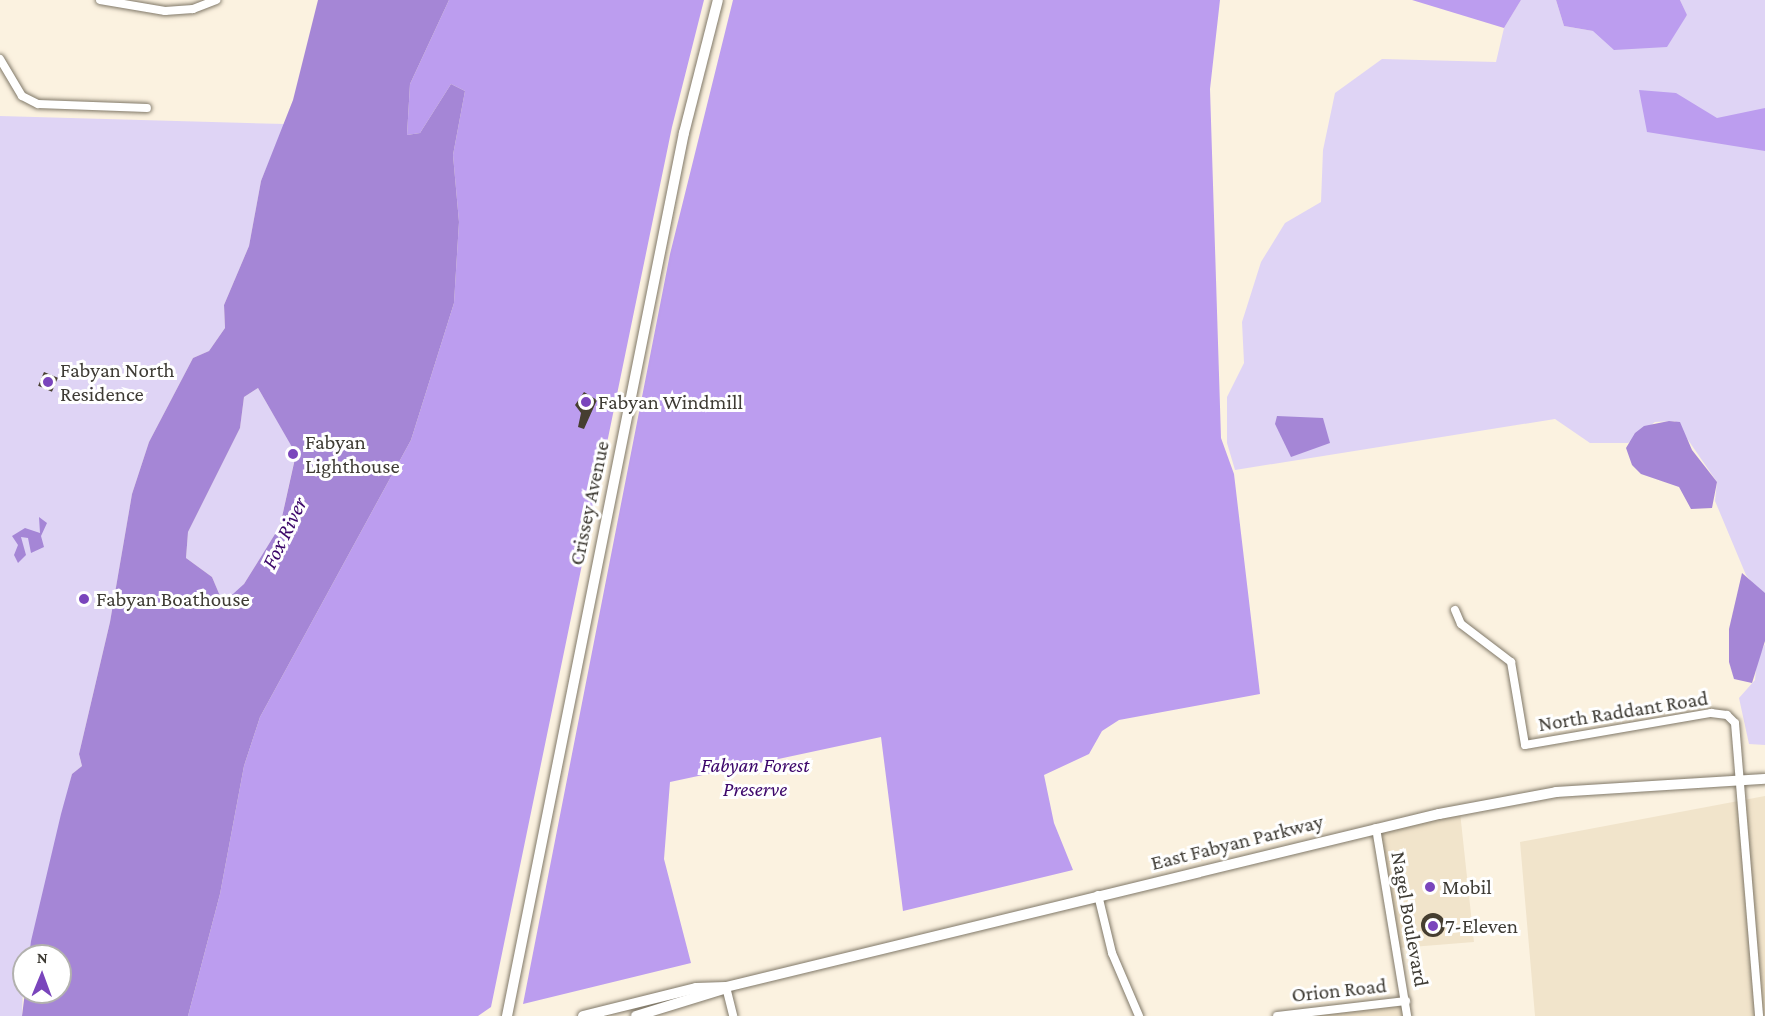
<!DOCTYPE html>
<html>
<head>
<meta charset="utf-8">
<style>
	body { margin:0 }
	#map { position:relative; width:1765px; height:1016px; overflow:hidden; background:#fbf2e0; font-family:"Crimson Pro",serif }
	div>[style] { position:absolute }
	.built>* { inset:0; background:#f1e4cb }
	.green>* { inset:0; background:#dfd4f5 }
	.forest>* { inset:0; background:#bc9def }
	.water>* { inset:0; background:#a586d6 }
	.building>* { inset:0; background:#463e30; transform-origin:0 0 }
	.round { border-radius:50% }
	.roads { filter:drop-shadow(0 0 2px #807868) drop-shadow(0 0 2px #807868) }
	.minor>* { height:8px; margin:-4px; padding:0 4px; transform-origin:4px; border-radius:4px; background:#fff }
	.major>* { height:10px; margin:-5px; padding:0 5px; transform-origin:5px; border-radius:5px; background:#fff }
	.dots>* { width:16px; height:16px; translate:-50% -50%; box-sizing:border-box; border:3px solid #fff; border-radius:50% }
	span { translate:-50% -50%; white-space:nowrap; text-align:center; line-height:1.15; -webkit-text-stroke:6px #fff; paint-order:stroke }
	.poi-label { font-size:21px; color:#3e3b34 }
	.left { translate:0 -50%; text-align:left }
	.street-label { font-size:21px; color:#3e3b34 }
	.park-label { font-size:21px; color:#3c066a; font-style:italic }
	.water-label { font-size:22px; color:#3c076a; font-style:italic }
	.north { position:absolute; left:12px; top:944px; width:60px; height:60px; box-sizing:border-box; background:#fff; border:2px solid #b2b1ae; border-radius:50%; rotate:1deg; font-size:16px; font-weight:700; line-height:24px; text-align:center; color:#3e3b34 }
	.north::after { content:''; display:block; margin:auto; width:21px; height:27px; background:#7a45bc; clip-path:polygon(50% 0,100% 100%,50% 72%,0 100%) }
</style>
</head>
<body>
<div id="map">
	<div class="built">
		<i style="clip-path:polygon(1765px 796px,1765px 1016px,1535px 1016px,1520px 842px)"></i>
		<i style="clip-path:polygon(1460px 812px,1474px 942px,1399px 948px,1378px 829px)"></i>
		<i style="clip-path:polygon(1403px 1006px,1404px 1016px,1299px 1016px)"></i>
	</div>
	<div class="green">
		<i style="clip-path:polygon(1521px 0,1556px 0,1564px 26px,1593px 31px,1687px 16px,1680px 0,1765px 0,1765px 598px,1746px 575px,1715px 501px,1717px 482px,1675px 421px,1655px 422px,1628px 443px,1590px 443px,1555px 419px,1235px 470px,1227px 443px,1227px 397px,1244px 363px,1242px 322px,1261px 262px,1285px 223px,1321px 202px,1323px 150px,1335px 93px,1382px 59px,1496px 62px,1504px 28px)"></i>
		<i style="clip-path:polygon(0 116px,285px 124px,261px 181px,249px 246px,224px 305px,225px 328px,209px 351px,193px 358px,149px 442px,132px 494px,110px 622px,79px 754px,82px 766px,72px 774px,29px 956px,24px 956px,22px 1016px,0 1016px)"></i>
		<i style="clip-path:polygon(258px 388px,296px 453px,280px 526px,244px 584px,231px 600px,223px 603px,212px 577px,186px 558px,188px 532px,240px 428px,244px 397px)"></i>
		<i style="clip-path:polygon(1765px 644px,1765px 745px,1749px 744px,1739px 698px,1755px 680px,1757px 659px)"></i>
	</div>
	<div class="forest">
		<i style="clip-path:polygon(449px 0,704px 0,672px 127px,491px 1007px,478px 1016px,188px 1016px,220px 894px,244px 766px,260px 717px,411px 440px,454px 303px,459px 222px,453px 155px,465px 91px,451px 84px,420px 133px,407px 135px,410px 84px)"></i>
		<i style="clip-path:polygon(733px 0,1220px 0,1210px 89px,1221px 438px,1234px 474px,1260px 694px,1119px 720px,1102px 731px,1089px 754px,1044px 775px,1054px 823px,1073px 870px,903px 911px,881px 737px,670px 782px,664px 859px,691px 963px,523px 1004px,670px 254px)"></i>
		<i style="clip-path:polygon(1412px 0,1521px 0,1504px 28px)"></i>
		<i style="clip-path:polygon(1556px 0,1680px 0,1687px 15px,1667px 47px,1614px 50px,1593px 31px,1564px 26px)"></i>
		<i style="clip-path:polygon(1639px 90px,1676px 93px,1717px 118px,1765px 108px,1765px 151px,1647px 132px)"></i>
	</div>
	<div class="water">
		<i style="clip-path:polygon(evenodd,318px 0,449px 0,410px 84px,407px 135px,420px 133px,451px 84px,465px 91px,453px 155px,459px 222px,454px 303px,411px 440px,260px 717px,244px 766px,220px 894px,188px 1016px,22px 1016px,25px 992px,60px 992px,60px 956px,29px 956px,31px 941px,61px 814px,72px 774px,82px 766px,79px 754px,110px 622px,132px 494px,149px 442px,193px 358px,209px 351px,225px 328px,224px 305px,249px 246px,261px 181px,293px 100px,318px 0,258px 388px,296px 454px,280px 526px,244px 584px,223px 603px,212px 577px,186px 558px,188px 532px,240px 428px,244px 397px,258px 388px)"></i>
		<i style="clip-path:polygon(1277px 416px,1323px 418px,1330px 443px,1291px 457px,1275px 424px)"></i>
		<i style="clip-path:polygon(1669px 421px,1680px 422px,1692px 450px,1717px 482px,1712px 508px,1691px 509px,1679px 487px,1641px 474px,1632px 465px,1626px 448px,1635px 433px,1644px 426px)"></i>
		<i style="clip-path:polygon(39px 517px,47px 523px,41px 536px,44px 547px,31px 553px,28px 538px,21px 537px,26px 555px,18px 563px,14px 555px,18px 545px,12px 536px,25px 528px,40px 533px)"></i>
		<i style="clip-path:polygon(1742px 573px,1765px 593px,1765px 641px,1752px 683px,1734px 679px,1729px 662px,1729px 629px)"></i>
	</div>
	<div class="building">
		<i style="left:44px;top:372px;width:15px;height:15px;rotate:23deg"></i>
		<i style="clip-path:polygon(584px 392px,597px 400px,584px 429px,578px 427px,581px 413px,575px 405px)"></i>
		<i class="round" style="left:1421px;top:913px;width:24px;height:24px"></i>
	</div>
	<div class="roads">
		<div class="minor">
			<i style="left:100px;top:0;width:66px;rotate:9.6deg"></i>
			<i style="left:165px;top:11px;width:28px;rotate:-4deg"></i>
			<i style="left:193px;top:9px;width:25px;rotate:-21deg"></i>
			<i style="left:0;top:59px;width:43px;rotate:59.3deg"></i>
			<i style="left:22px;top:96px;width:18px;rotate:27deg"></i>
			<i style="left:38px;top:104px;width:109px;rotate:2.1deg"></i>
			<i style="left:1455px;top:610px;width:15px;rotate:67deg"></i>
			<i style="left:1461px;top:624px;width:63px;rotate:37.2deg"></i>
			<i style="left:1511px;top:662px;width:84px;rotate:80.4deg"></i>
			<i style="left:1525px;top:745px;width:189px;rotate:-9.8deg"></i>
			<i style="left:1711px;top:713px;width:16px;rotate:7deg"></i>
			<i style="left:1727px;top:715px;width:11px;rotate:45deg"></i>
			<i style="left:1735px;top:723px;width:294px;rotate:85.3deg"></i>
			<i style="left:1376px;top:828px;width:191px;rotate:80.6deg"></i>
			<i style="left:1098px;top:895px;width:60px;rotate:76.4deg"></i>
			<i style="left:1112px;top:953px;width:69px;rotate:66.8deg"></i>
			<i style="left:726px;top:987px;width:30px;rotate:76deg"></i>
			<i style="left:1277px;top:1016px;width:130px;rotate:-6.6deg"></i>
		</div>
		<div class="major">
			<i style="left:507px;top:1016px;width:901px;rotate:-78.67deg"></i>
			<i style="left:684px;top:133px;width:137px;rotate:-75.7deg"></i>
			<i style="left:583px;top:1016px;width:116px;rotate:-13.9deg"></i>
			<i style="left:696px;top:988px;width:30px;rotate:-2deg"></i>
			<i style="left:726px;top:987px;width:734px;rotate:-13.64deg"></i>
			<i style="left:1439px;top:814px;width:119px;rotate:-10.6deg"></i>
			<i style="left:1556px;top:792px;width:209px;rotate:-3.6deg"></i>
			<i style="left:636px;top:1016px;width:91px;rotate:-17.2deg"></i>
		</div>
	</div>
	<div class="dots">
		<i style="left:48px;top:382px;background:#7a45bc"></i>
		<i style="left:586px;top:402px;background:#7a45bc"></i>
		<i style="left:293px;top:454px;background:#7a45bc"></i>
		<i style="left:84px;top:599px;background:#7a45bc"></i>
		<i style="left:1430px;top:887px;background:#7a45bc"></i>
		<i style="left:1433px;top:926px;background:#7a45bc"></i>
	</div>
	<div class="poi-label">
		<span class="left" style="left:60px;top:382px">Fabyan North<br>Residence</span>
		<span class="left" style="left:598px;top:402px">Fabyan Windmill</span>
		<span class="left" style="left:305px;top:454px">Fabyan<br>Lighthouse</span>
		<span class="left" style="left:96px;top:599px">Fabyan Boathouse</span>
		<span class="left" style="left:1442px;top:887px">Mobil</span>
		<span class="left" style="left:1445px;top:926px">7-Eleven</span>
	</div>
	<div class="street-label">
		<span style="left:589px;top:503px;rotate:-78deg">Crissey Avenue</span>
		<span style="left:1623px;top:711px;rotate:-9deg">North Raddant Road</span>
		<span style="left:1237px;top:842px;rotate:-14deg">East Fabyan Parkway</span>
		<span style="left:1410px;top:919px;rotate:80deg">Nagel Boulevard</span>
		<span style="left:1339px;top:990px;rotate:-6deg">Orion Road</span>
	</div>
	<div class="park-label">
		<span style="left:755px;top:777px">Fabyan Forest<br>Preserve</span>
	</div>
	<div class="water-label">
		<span style="left:284px;top:533px;rotate:-64deg">Fox River</span>
	</div>
	<div class="north">N</div>
</div>
</body>
</html>
